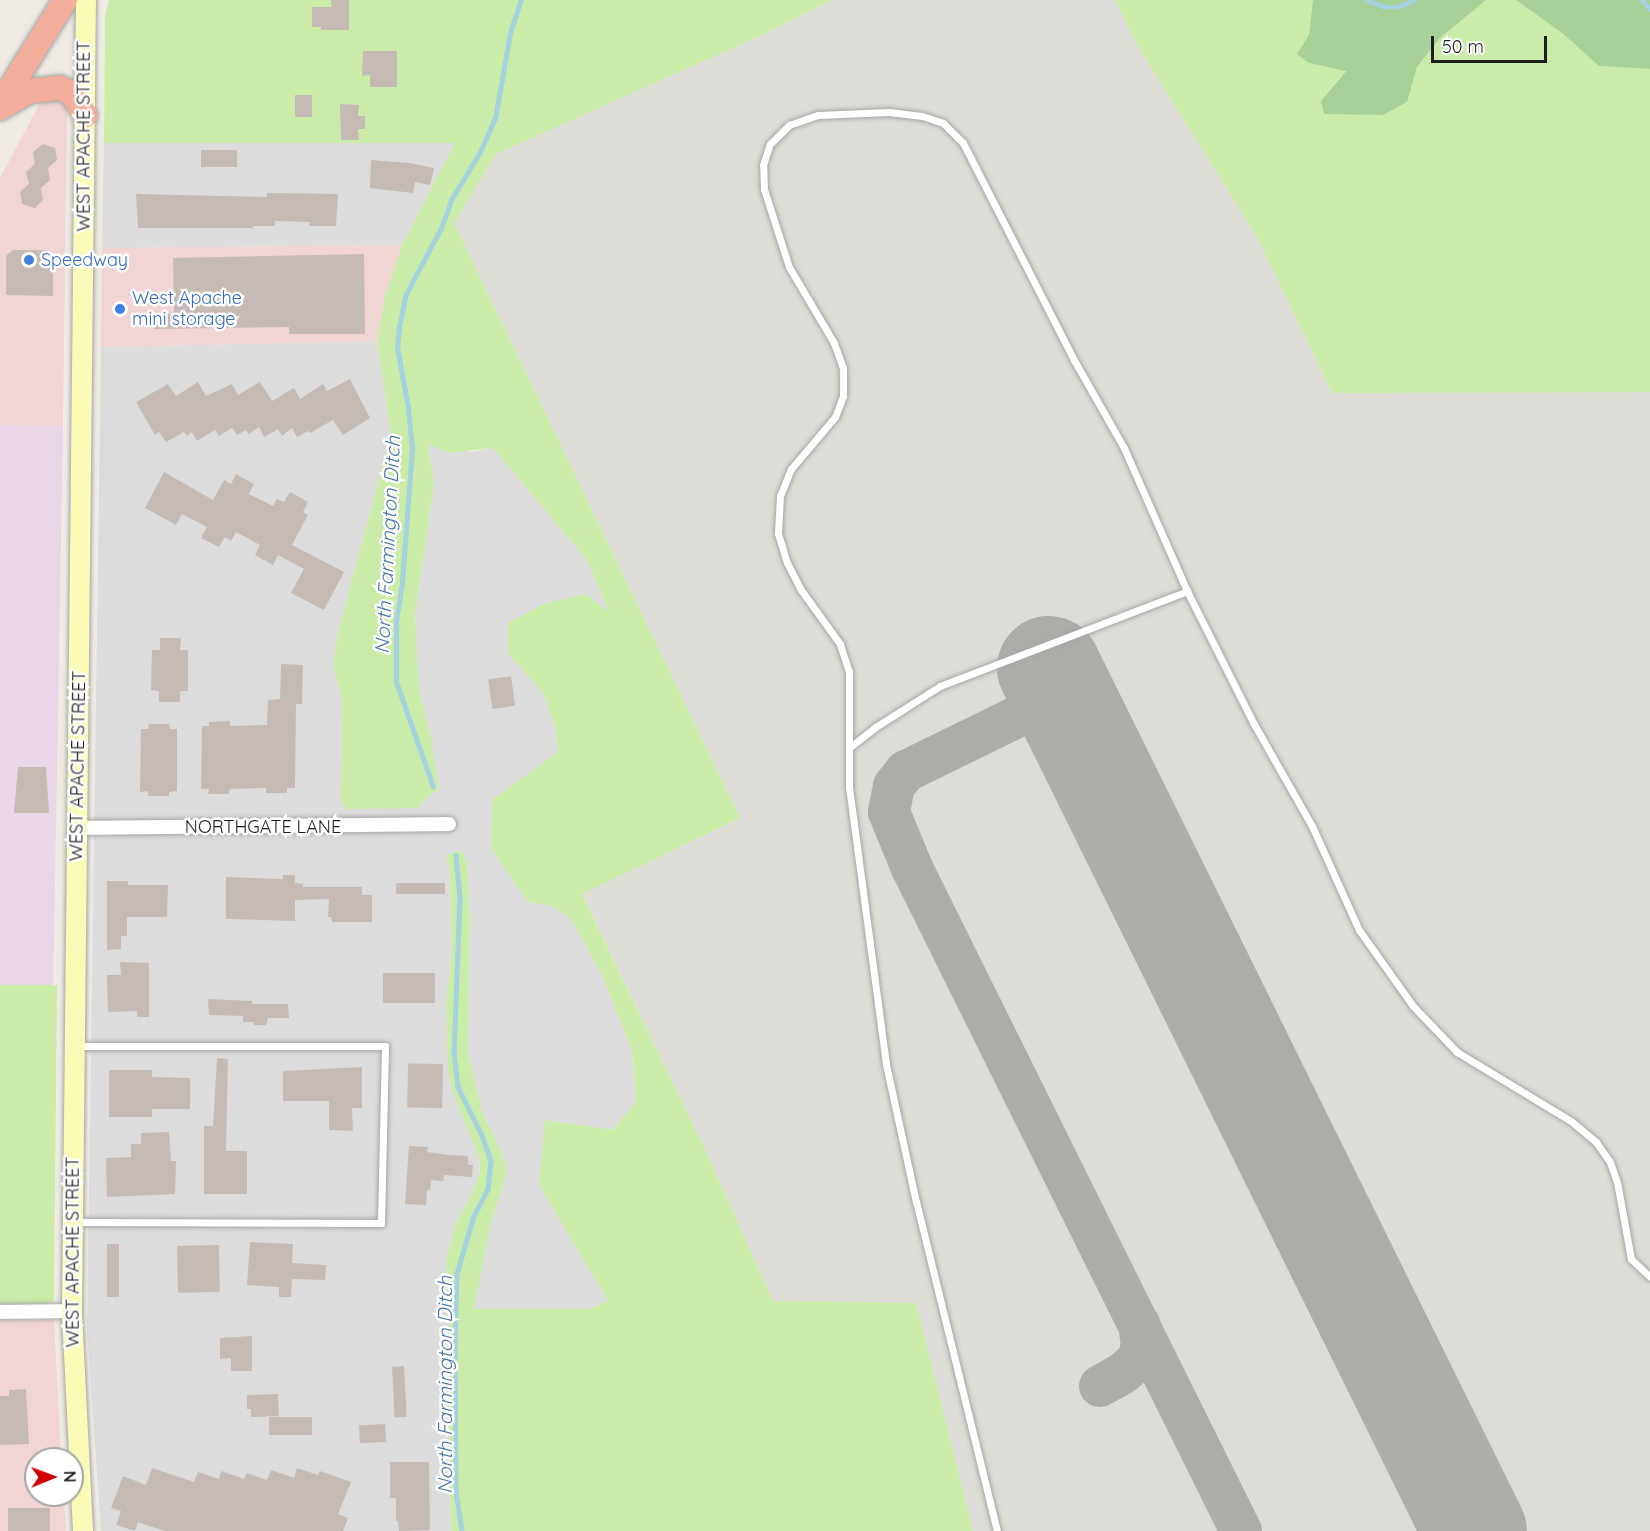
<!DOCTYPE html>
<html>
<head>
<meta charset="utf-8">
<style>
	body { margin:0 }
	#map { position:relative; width:1650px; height:1531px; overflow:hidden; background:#f0ece5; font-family:Quicksand,sans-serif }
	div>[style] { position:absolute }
	.residential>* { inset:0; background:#dddcdc }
	.commercial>* { inset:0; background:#f1d4d4 }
	.industrial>* { inset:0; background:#e9d6e6; transform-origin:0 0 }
	.airport>* { inset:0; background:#dedcd6 }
	.grass>* { inset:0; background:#cbeba9 }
	.forest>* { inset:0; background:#a9d098 }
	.stream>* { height:4.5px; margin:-2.25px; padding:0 2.25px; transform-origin:2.25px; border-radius:2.25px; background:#a4d2df }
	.taxiway>* { height:42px; margin:-21px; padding:0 21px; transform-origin:21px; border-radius:21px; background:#aeaca9 }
	.runway>* { height:104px; margin:-52px; padding:0 52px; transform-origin:52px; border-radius:52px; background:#aeaca9 }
	.building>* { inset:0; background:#c5bbb4; transform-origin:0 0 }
	.roads { filter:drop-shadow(0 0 2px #a6a6a6) drop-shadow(0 0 2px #a6a6a6) }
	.service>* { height:7px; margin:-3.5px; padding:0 3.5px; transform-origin:3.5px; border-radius:3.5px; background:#fff }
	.minor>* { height:14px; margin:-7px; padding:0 7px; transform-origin:7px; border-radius:7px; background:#fff }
	.secondary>* { height:20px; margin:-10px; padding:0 10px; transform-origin:10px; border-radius:10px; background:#f9fbb7 }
	.trunk>* { height:24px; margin:-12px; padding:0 12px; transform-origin:12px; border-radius:12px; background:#f4ae9c }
	.dots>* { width:16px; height:16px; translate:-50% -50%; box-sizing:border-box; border:3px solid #fff; border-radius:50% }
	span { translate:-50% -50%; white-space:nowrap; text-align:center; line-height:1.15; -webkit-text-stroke:5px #fff; paint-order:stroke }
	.street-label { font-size:18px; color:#1f1f1f }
	.shop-label { font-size:18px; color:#366cbe }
	.left { translate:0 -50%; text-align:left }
	.water-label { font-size:20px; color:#4579a9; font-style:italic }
	.north { position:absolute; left:24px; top:1447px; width:60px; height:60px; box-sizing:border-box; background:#fff; border:2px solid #a5a5a5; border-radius:50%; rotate:89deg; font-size:16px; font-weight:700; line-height:24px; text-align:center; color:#1f1f1f }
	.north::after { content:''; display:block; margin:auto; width:21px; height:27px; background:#ce0003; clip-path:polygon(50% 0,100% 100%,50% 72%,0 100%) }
	.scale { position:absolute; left:1431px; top:36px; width:116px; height:27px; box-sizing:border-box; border:3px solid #1f1f1f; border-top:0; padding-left:8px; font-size:18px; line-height:21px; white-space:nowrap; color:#1f1f1f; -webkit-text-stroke:4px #fff; paint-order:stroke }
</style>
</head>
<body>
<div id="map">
	<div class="residential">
		<i style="clip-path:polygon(104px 143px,455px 143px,402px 245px,102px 248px)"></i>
		<i style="clip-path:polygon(377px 341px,391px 434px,338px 632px,333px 665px,342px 699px,341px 799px,418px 808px,429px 795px,431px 738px,419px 691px,415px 615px,434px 484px,428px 444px,472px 452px,493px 448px,587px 560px,610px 614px,508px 653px,543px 693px,555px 726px,558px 752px,544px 764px,528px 902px,552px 906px,571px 918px,603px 977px,632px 1051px,636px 1101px,613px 1130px,545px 1120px,539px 1185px,609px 1301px,589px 1309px,473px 1310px,490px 1227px,507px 1170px,502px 1153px,482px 1111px,468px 1053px,470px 915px,467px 863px,462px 852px,446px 854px,450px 872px,452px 951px,446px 1001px,468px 1126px,479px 1158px,480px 1172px,473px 1191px,455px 1225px,446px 1261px,451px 1531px,101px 1531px,87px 1331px,101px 347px)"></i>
	</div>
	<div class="commercial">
		<i style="clip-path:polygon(56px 96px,67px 105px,63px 426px,0 425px,0 178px,39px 105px,44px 100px)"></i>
		<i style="clip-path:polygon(402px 245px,385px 295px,377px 341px,101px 347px,102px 248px)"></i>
		<i style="clip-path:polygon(0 1320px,54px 1320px,61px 1459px,36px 1459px,36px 1495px,64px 1495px,66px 1531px,0 1531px)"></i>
	</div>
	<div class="industrial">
		<i style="left:0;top:425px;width:63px;height:560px;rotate:1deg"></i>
	</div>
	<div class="airport">
		<i style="clip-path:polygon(832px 0,1115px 0,1137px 45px,1257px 237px,1332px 393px,1650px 392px,1650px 1531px,973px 1531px,916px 1303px,773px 1301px,709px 1158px,582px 893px,740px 818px,435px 183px,556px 125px,764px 34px)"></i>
	</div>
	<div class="grass">
		<i style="clip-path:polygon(109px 0,832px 0,764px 34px,496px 154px,454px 223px,740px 818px,582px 894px,709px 1158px,773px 1301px,916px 1303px,973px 1531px,451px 1531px,446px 1261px,455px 1225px,473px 1191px,480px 1172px,479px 1158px,453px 1093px,448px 1073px,446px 1001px,452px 951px,450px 872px,446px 854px,462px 851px,467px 863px,470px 915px,468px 1053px,482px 1111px,502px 1153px,507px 1171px,490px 1227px,474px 1309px,589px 1309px,608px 1301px,539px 1185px,545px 1120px,613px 1130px,636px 1101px,632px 1051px,603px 977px,571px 919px,552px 906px,528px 902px,491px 848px,492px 800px,558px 752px,555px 726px,543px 693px,508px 653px,508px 623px,544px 604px,585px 594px,609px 612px,587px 560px,493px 448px,450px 453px,428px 444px,434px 484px,415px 615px,419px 691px,431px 738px,439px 790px,429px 795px,418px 808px,345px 809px,341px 799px,342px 699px,333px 665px,338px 632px,391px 434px,377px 341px,385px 295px,402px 245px,455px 143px,104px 143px,105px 15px)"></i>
		<i style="clip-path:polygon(1115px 0,1313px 0,1309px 63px,1346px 70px,1321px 101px,1324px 114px,1346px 114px,1406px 103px,1417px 67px,1440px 38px,1486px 0,1516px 0,1562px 33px,1599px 66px,1650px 69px,1650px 392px,1332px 393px,1257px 237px,1137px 45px)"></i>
		<i style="clip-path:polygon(0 985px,57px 985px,54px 1300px,44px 1305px,0 1305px)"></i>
	</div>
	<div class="forest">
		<i style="clip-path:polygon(1313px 0,1486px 0,1440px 38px,1417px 67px,1407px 102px,1383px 115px,1324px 114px,1321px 101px,1346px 71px,1309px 63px,1297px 54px,1309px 35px)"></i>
		<i style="clip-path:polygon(1516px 0,1650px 0,1650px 69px,1599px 66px,1562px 33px)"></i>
	</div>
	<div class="stream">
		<i style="left:1367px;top:0;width:18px;rotate:22deg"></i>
		<i style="left:1384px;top:7px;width:13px"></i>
		<i style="left:1397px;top:7px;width:18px;rotate:-22deg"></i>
		<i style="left:1642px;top:0;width:12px;rotate:48deg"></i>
		<i style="left:433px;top:787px;width:111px;rotate:-109.4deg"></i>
		<i style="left:396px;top:682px;width:61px;rotate:-90deg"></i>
		<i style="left:396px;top:621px;width:39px;rotate:-81deg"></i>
		<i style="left:402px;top:582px;width:133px;rotate:-85.7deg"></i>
		<i style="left:412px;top:449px;width:41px;rotate:-95.6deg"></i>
		<i style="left:408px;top:408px;width:62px;rotate:-100.2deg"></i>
		<i style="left:397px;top:347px;width:19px;rotate:-84deg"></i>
		<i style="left:399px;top:328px;width:33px;rotate:-79deg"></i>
		<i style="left:405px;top:296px;width:77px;rotate:-62.1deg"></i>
		<i style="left:441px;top:228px;width:30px;rotate:-70deg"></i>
		<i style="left:451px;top:200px;width:56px;rotate:-58.9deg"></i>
		<i style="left:480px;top:152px;width:36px;rotate:-66deg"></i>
		<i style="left:495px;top:119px;width:87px;rotate:-80.1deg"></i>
		<i style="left:510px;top:33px;width:35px;rotate:-72deg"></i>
		<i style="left:456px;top:855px;width:43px;rotate:84.7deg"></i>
		<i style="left:460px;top:898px;width:155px;rotate:92.2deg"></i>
		<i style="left:454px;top:1053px;width:34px;rotate:83deg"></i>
		<i style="left:458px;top:1087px;width:54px;rotate:63.4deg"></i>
		<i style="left:482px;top:1135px;width:28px;rotate:71deg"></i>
		<i style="left:491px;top:1161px;width:28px;rotate:96deg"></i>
		<i style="left:488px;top:1189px;width:34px;rotate:117deg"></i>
		<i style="left:473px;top:1219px;width:57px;rotate:106.2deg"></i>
		<i style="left:457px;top:1274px;width:66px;rotate:91.7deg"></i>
		<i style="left:455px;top:1340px;width:151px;rotate:89.6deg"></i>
		<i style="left:456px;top:1491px;width:40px;rotate:81.5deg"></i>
	</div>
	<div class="taxiway">
		<i style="left:1062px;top:695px;width:174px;rotate:154deg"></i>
		<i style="left:906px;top:771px;width:19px;rotate:129deg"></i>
		<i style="left:894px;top:786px;width:26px;rotate:101deg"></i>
		<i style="left:889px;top:812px;width:61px;rotate:67.7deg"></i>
		<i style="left:912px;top:868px;width:740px;rotate:63.61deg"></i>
		<i style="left:1100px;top:1386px;width:26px;rotate:-29deg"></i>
		<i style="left:1123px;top:1373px;width:18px;rotate:-41deg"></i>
		<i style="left:1137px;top:1361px;width:15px;rotate:-70deg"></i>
		<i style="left:1142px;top:1347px;width:23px;rotate:-97deg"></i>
	</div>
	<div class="runway">
		<i style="left:1049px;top:668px;width:962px;rotate:63.73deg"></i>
	</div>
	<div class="building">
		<i style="clip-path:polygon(331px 0,349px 0,349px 30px,321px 30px,321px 27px,312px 27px,312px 7px,332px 7px)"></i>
		<i style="clip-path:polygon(363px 51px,397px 51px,397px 87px,370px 87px,370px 75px,362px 76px)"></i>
		<i style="left:295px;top:95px;width:17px;height:22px"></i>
		<i style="clip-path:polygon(340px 104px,359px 105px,358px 116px,365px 116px,365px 129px,358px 129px,359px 140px,341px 140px)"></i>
		<i style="clip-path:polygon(43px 144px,55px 148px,57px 160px,48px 168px,50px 180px,41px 188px,43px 200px,35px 208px,22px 204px,20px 192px,29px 184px,26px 172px,35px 164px,33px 152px)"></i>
		<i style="left:237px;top:150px;width:17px;height:36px;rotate:90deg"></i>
		<i style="clip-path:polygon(371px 160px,410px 163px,434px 168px,430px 185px,415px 182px,413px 193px,370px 188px)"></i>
		<i style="clip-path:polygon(267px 193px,338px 194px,336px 226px,309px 226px,310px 222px,275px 221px,275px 226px,253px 226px,253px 228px,138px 228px,136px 194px,267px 197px)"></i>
		<i style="clip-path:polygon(13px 250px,47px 250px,53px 256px,53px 296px,6px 295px,6px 256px)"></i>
		<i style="clip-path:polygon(364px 254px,365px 334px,289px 334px,289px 327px,154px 329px,153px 314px,174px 314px,173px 258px)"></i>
		<i style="clip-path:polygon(350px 379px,370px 418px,343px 435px,333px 420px,310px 433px,308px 431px,297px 437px,292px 428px,282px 436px,278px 429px,264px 437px,259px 427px,249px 434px,246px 430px,237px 435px,232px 428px,219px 436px,215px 430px,197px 441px,192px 432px,187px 436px,184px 432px,166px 442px,159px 432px,155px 435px,136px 402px,168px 384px,176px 396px,198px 382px,206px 396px,232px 384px,238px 395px,260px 382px,272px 401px,294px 388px,300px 399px,323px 384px,327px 391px)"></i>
		<i style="clip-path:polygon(164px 472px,213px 500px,224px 480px,231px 484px,236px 474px,254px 484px,249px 494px,273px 506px,277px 499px,284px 502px,290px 492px,308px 502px,303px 512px,308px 515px,292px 545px,344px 572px,324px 610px,291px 593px,304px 569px,278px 555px,273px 565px,255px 555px,260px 545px,236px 532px,231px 541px,225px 537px,219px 547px,201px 538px,207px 527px,182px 514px,176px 525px,145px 508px)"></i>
		<i style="clip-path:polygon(160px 638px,181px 638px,180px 650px,188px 650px,188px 691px,180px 691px,180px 702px,159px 702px,159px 691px,151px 690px,152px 650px,160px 650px)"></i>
		<i style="clip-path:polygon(281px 664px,303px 665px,302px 704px,296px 704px,295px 788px,287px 788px,287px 793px,266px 793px,266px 788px,230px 789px,229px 794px,208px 794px,209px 789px,201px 789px,202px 726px,209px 726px,209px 722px,230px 721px,230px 726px,267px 725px,268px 700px,280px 699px)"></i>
		<i style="left:511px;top:676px;width:30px;height:23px;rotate:82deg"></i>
		<i style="clip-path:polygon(149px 724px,169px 724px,170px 729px,177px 729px,177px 791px,169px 792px,169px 796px,148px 796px,148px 791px,140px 792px,141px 729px,148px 729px)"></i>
		<i style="clip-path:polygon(18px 767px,46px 767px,49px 813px,14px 813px)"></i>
		<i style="clip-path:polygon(283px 875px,295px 875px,295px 883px,303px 884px,303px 887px,362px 887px,362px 895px,372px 895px,372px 922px,332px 922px,331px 917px,328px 917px,329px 899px,295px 900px,295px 921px,226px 919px,226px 877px,283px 879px)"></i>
		<i style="clip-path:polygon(107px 881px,128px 881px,128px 885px,168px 885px,167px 917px,127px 917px,127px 936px,121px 936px,121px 949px,107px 950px)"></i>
		<i style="left:445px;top:883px;width:11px;height:49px;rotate:90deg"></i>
		<i style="clip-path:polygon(120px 962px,149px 963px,149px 1017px,137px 1017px,137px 1011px,108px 1012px,107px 975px,121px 975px)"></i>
		<i style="left:435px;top:973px;width:30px;height:52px;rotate:90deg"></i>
		<i style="clip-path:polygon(208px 999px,252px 1001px,252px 1004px,288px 1004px,289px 1018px,268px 1018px,266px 1025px,254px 1025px,254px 1022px,243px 1022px,243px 1016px,209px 1015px)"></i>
		<i style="clip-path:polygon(217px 1058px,228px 1059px,226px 1151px,247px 1151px,247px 1194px,204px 1194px,204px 1126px,213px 1126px)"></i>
		<i style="left:443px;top:1064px;width:44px;height:35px;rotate:91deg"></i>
		<i style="clip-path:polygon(362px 1067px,362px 1108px,352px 1108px,353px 1131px,329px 1130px,329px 1101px,283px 1101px,283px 1071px)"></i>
		<i style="clip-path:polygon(109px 1070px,152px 1070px,152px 1077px,190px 1078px,190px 1109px,152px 1109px,152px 1117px,109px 1117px)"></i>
		<i style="clip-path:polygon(169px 1132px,171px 1161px,176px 1161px,175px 1194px,107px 1197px,106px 1158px,131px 1157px,131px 1144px,141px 1144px,141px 1133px)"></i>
		<i style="clip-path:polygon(409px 1146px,428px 1147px,427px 1152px,449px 1155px,468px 1156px,468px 1165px,473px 1165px,472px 1177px,444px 1175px,443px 1181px,431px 1180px,430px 1190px,427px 1190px,426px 1205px,405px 1204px)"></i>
		<i style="clip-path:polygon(250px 1242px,293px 1244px,292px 1263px,326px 1265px,325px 1280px,292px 1279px,291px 1297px,279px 1297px,279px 1287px,247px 1285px)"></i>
		<i style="left:107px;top:1244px;width:12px;height:53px"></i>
		<i style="left:219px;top:1245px;width:47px;height:42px;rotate:89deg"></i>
		<i style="clip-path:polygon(252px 1336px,252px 1371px,231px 1371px,231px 1358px,220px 1359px,220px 1338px)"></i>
		<i style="left:404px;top:1366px;width:51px;height:12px;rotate:87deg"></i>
		<i style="clip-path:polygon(26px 1389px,29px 1444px,0 1445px,0 1396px,9px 1396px,9px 1390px)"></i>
		<i style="clip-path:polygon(278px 1394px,279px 1416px,251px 1417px,251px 1409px,247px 1409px,247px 1395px)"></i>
		<i style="left:312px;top:1417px;width:18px;height:43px;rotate:90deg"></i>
		<i style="left:385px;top:1424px;width:18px;height:26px;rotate:87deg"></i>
		<i style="clip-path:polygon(390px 1462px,429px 1462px,430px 1530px,399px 1531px,398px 1521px,396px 1521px,396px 1498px,390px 1498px)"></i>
		<i style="clip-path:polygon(152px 1468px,194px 1482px,198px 1472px,219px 1479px,221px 1471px,244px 1479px,247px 1473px,267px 1480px,271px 1470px,294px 1478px,297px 1468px,318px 1475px,320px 1471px,351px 1482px,338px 1514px,348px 1518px,343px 1531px,164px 1531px,138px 1522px,135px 1531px,116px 1525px,121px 1511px,111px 1508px,123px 1476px,146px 1485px)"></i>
		<i style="left:8px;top:1508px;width:42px;height:23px"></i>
	</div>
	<div class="roads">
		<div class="service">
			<i style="left:850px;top:747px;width:31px;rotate:-38deg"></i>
			<i style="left:874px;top:728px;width:78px;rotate:-32.5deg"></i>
			<i style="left:940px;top:686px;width:265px;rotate:-21deg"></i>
			<i style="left:75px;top:1222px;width:306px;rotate:0.2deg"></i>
			<i style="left:381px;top:1223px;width:177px;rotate:-88.7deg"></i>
			<i style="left:385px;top:1046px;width:307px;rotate:180deg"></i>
			<i style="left:997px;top:1531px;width:339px;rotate:-103.8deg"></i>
			<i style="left:916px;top:1202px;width:141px;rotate:-102.3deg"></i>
			<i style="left:886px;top:1064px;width:278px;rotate:-97.6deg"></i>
			<i style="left:849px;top:788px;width:116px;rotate:-90deg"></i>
			<i style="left:849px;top:672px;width:29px;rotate:-108deg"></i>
			<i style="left:840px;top:644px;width:67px;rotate:-125.8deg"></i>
			<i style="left:801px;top:590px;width:30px;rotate:-117deg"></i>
			<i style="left:787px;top:563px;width:31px;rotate:-107deg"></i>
			<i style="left:778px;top:533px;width:37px;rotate:-87deg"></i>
			<i style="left:780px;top:496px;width:29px;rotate:-68deg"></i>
			<i style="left:791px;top:469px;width:68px;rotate:-49.8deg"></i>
			<i style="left:835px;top:417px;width:22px;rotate:-69deg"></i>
			<i style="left:843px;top:396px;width:28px;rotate:-90deg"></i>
			<i style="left:843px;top:368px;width:27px;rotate:-110deg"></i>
			<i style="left:834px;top:343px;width:88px;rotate:-120.6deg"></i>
			<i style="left:789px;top:267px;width:82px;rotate:-107.8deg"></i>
			<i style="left:764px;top:189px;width:24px;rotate:-92deg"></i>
			<i style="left:763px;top:165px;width:22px;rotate:-72deg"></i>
			<i style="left:770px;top:144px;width:27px;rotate:-45deg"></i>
			<i style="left:789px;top:125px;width:31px;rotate:-19deg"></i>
			<i style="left:818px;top:115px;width:71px;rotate:-2.4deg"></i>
			<i style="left:889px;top:112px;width:33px;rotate:7deg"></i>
			<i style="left:922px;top:116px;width:22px;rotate:18deg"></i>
			<i style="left:943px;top:123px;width:28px;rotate:45deg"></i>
			<i style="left:963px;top:143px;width:244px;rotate:62.9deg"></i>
			<i style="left:1074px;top:360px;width:101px;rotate:60.4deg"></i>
			<i style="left:1124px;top:448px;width:156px;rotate:66.2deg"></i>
			<i style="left:1187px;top:591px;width:149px;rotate:63.3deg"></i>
			<i style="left:1254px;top:724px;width:117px;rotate:60.4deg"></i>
			<i style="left:1312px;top:826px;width:114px;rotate:65.7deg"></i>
			<i style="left:1359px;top:930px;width:93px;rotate:54.6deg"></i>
			<i style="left:1413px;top:1006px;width:64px;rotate:46.3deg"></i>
			<i style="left:1457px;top:1052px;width:133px;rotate:31.2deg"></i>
			<i style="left:1571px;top:1121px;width:33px;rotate:40deg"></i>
			<i style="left:1596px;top:1142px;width:24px;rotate:55deg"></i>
			<i style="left:1610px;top:1162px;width:21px;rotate:71deg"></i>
			<i style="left:1617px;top:1182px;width:78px;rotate:79.7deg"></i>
			<i style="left:1631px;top:1259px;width:26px;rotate:43deg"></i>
		</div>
		<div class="minor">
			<i style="left:78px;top:828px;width:371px;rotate:-0.6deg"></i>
			<i style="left:0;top:1312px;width:72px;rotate:-0.8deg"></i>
		</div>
		<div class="secondary">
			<i style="left:83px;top:1531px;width:220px;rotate:-92.9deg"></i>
			<i style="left:72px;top:1311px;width:1311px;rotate:-89.39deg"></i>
		</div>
		<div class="trunk">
			<i style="left:0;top:105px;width:123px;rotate:-58.2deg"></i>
			<i style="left:0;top:108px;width:34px;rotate:-30deg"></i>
			<i style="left:30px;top:91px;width:31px;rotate:-6deg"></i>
			<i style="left:61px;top:88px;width:13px;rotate:29deg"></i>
			<i style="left:72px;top:94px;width:25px;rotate:58deg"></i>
		</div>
	</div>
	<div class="dots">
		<i style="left:29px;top:260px;background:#3f7fe0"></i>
		<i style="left:120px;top:309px;background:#3f7fe0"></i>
	</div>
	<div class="street-label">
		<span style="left:84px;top:136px;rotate:-90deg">WEST APACHE STREET</span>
		<span style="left:78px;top:766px;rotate:-89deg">WEST APACHE STREET</span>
		<span style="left:263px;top:827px">NORTHGATE LANE</span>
		<span style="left:73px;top:1252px;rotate:-90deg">WEST APACHE STREET</span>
	</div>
	<div class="shop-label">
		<span class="left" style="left:41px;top:260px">Speedway</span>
		<span class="left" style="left:132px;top:309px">West Apache<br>mini storage</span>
	</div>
	<div class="water-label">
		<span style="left:387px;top:545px;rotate:-87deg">North Farmington Ditch</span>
		<span style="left:444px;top:1385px;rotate:-90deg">North Farmington Ditch</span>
	</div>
	<div class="north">N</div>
	<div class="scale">50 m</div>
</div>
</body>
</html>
